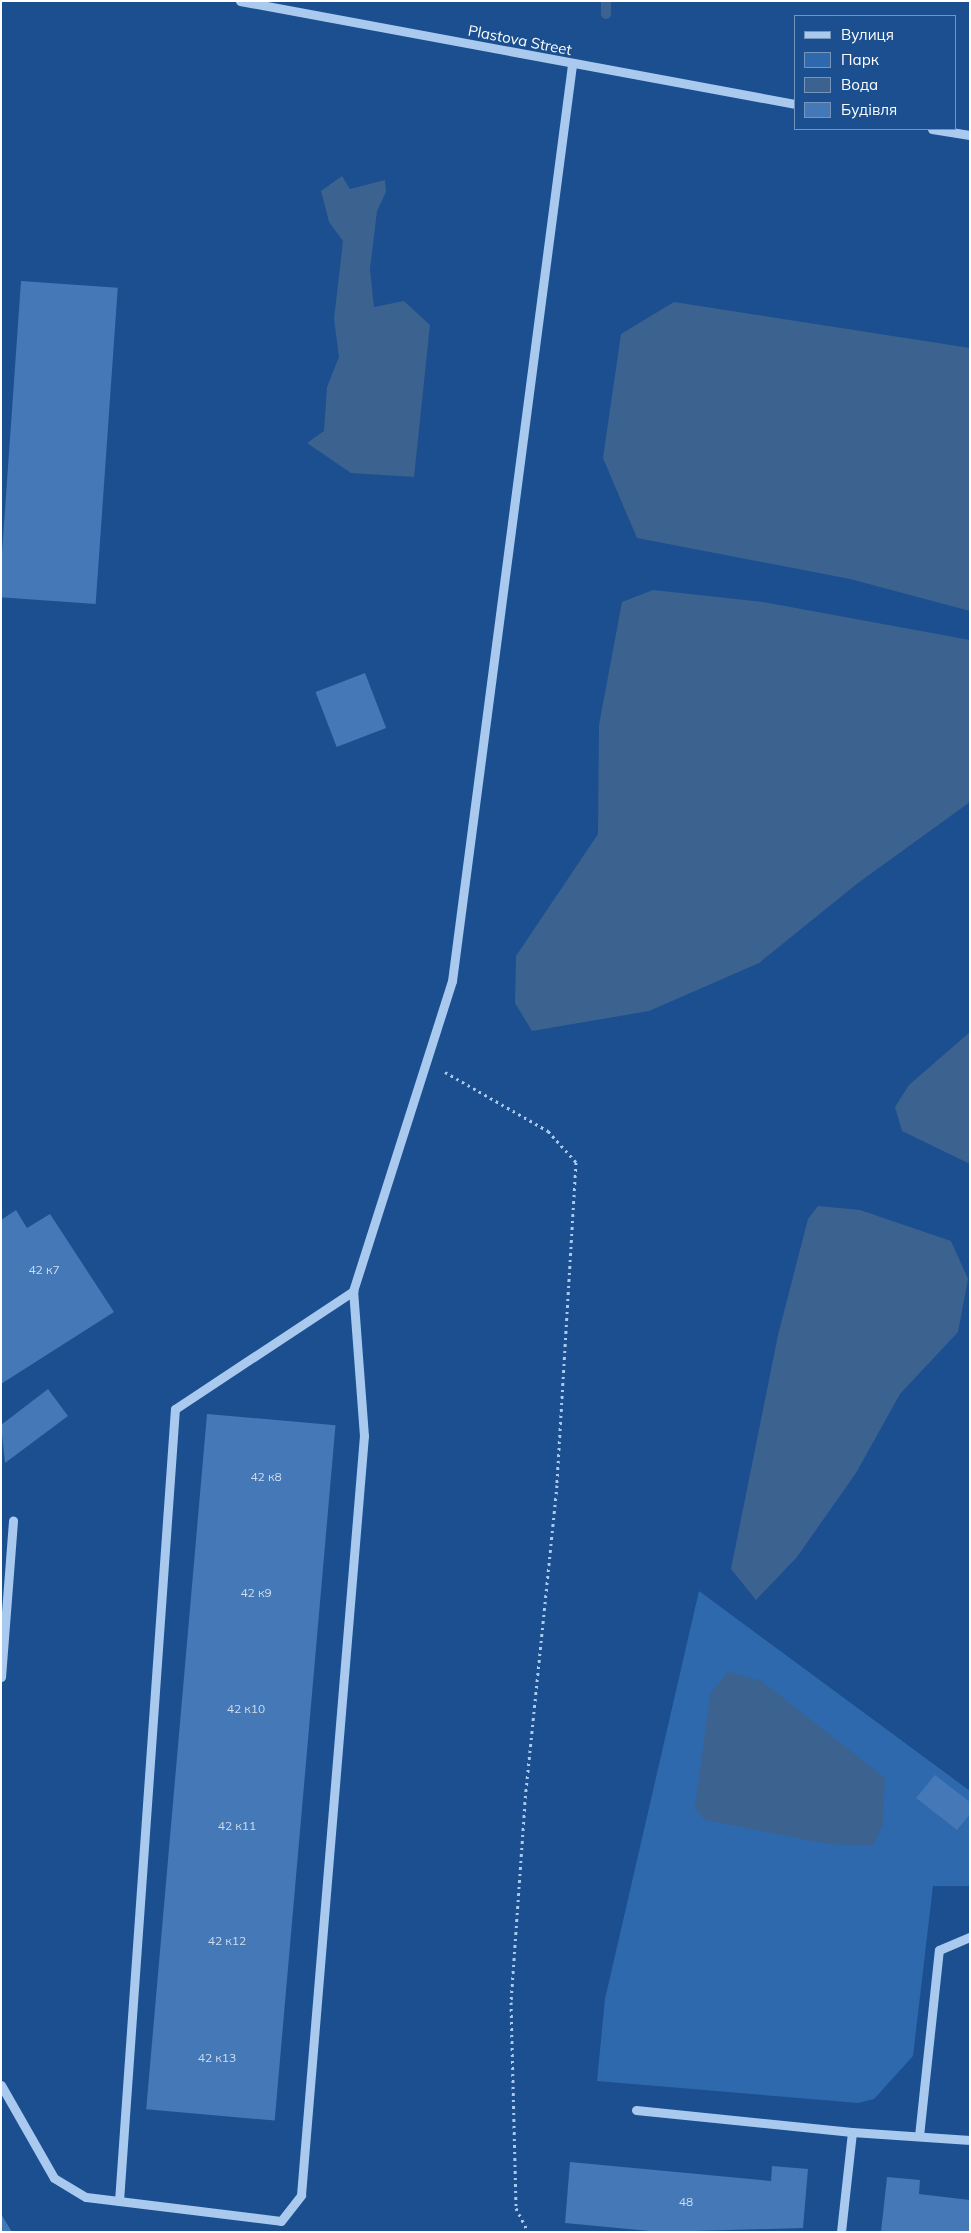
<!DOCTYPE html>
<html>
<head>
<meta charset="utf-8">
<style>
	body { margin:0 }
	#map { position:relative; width:971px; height:2233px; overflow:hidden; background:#1b4f8f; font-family:Mulish,sans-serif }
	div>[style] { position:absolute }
	.green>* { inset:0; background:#2e69ad }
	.water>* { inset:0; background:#3c6290 }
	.stream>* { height:10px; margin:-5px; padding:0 5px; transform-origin:5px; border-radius:5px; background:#3c6290 }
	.building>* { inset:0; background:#4478b7; transform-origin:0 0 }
	.path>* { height:3px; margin-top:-1.5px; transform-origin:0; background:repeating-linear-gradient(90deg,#a9c9ee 0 2.5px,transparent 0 6.5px) }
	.minor>* { height:9px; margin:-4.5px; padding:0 4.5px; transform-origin:4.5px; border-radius:4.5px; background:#a9c9ee }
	span { translate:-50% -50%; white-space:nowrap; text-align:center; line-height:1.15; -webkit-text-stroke:4px #1b4f8f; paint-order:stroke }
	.number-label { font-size:12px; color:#d0dded }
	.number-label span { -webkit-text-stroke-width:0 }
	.street-label { font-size:15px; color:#fff }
	.frame { position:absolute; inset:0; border:2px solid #fff; pointer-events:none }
	.legend { position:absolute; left:794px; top:15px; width:162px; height:115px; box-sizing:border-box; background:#1b4f8f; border:1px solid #7695bc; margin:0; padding:6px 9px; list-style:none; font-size:15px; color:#fff }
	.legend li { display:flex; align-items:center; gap:10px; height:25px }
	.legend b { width:25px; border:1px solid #7695bc }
</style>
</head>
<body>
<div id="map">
	<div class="green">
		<i style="clip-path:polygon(699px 1591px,970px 1791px,970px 1886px,933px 1886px,913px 2056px,874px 2099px,858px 2103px,597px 2081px,605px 1999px)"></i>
	</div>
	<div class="water">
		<i style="clip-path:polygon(342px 176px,350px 189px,385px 180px,386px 192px,377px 211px,370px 269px,374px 307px,404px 301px,430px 325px,414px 477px,351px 473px,307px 443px,324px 431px,327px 387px,339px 357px,334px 319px,343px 241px,329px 222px,321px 191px)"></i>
		<i style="clip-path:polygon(674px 302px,970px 348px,970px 611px,850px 579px,637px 538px,603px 458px,621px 334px)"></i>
		<i style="clip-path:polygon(653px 590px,763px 602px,970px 640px,970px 802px,858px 883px,759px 963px,649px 1011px,532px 1031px,515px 1003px,516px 956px,598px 834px,599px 725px,622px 602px)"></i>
		<i style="clip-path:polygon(970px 1032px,970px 1164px,902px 1131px,895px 1107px,909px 1085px)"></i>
		<i style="clip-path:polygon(818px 1206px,860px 1210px,951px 1241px,968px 1279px,958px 1332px,900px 1394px,856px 1473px,797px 1557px,756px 1600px,731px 1569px,778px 1335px,808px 1219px)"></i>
		<i style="clip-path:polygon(728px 1672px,760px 1680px,885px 1778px,883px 1825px,873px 1846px,828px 1844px,705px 1820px,695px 1808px,710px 1694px)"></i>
	</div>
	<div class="stream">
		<i style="left:606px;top:1px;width:13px;rotate:90deg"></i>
	</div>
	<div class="building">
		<i style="left:21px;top:281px;width:97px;height:317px;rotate:4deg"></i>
		<i style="left:365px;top:673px;width:59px;height:53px;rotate:69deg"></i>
		<i style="clip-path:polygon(16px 1210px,27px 1228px,50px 1214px,114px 1312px,1px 1384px,1px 1220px)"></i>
		<i style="clip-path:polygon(48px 1389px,68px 1416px,5px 1463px,1px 1425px)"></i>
		<i style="left:207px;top:1414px;width:129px;height:698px;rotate:5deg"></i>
		<i style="clip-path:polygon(935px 1775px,970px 1802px,970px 1814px,957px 1830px,916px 1798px)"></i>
		<i style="clip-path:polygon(570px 2162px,771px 2181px,772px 2166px,808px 2169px,803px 2228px,660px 2232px,565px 2223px)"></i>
		<i style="clip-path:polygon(887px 2177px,920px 2180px,919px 2194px,970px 2200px,970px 2232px,881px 2232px)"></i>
		<i style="clip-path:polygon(1px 2214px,12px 2232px,1px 2232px)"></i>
	</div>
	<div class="path">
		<i style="left:445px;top:1072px;width:119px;rotate:29.8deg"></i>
		<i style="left:548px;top:1131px;width:42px;rotate:47.9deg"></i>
		<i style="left:576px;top:1162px;width:324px;rotate:93.4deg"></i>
		<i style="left:557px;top:1485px;width:319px;rotate:95.8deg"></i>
		<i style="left:525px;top:1802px;width:200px;rotate:94deg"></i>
		<i style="left:511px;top:2002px;width:206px;rotate:88.6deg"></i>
		<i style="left:516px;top:2208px;width:27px;rotate:63deg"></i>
	</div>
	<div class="minor">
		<i style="left:240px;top:1px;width:564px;rotate:10.51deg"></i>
		<i style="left:932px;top:129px;width:38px;rotate:9deg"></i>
		<i style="left:1px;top:1677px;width:157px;rotate:-85.6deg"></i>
		<i style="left:1px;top:2085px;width:107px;rotate:60.3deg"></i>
		<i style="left:54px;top:2178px;width:37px;rotate:31deg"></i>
		<i style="left:86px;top:2197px;width:196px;rotate:7deg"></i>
		<i style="left:281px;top:2221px;width:33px;rotate:-52deg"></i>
		<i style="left:301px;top:2195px;width:762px;rotate:-85.26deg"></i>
		<i style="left:364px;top:1436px;width:145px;rotate:-94.3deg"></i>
		<i style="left:636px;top:2110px;width:217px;rotate:5.8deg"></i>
		<i style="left:852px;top:2132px;width:101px;rotate:96.3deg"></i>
		<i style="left:852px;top:2132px;width:118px;rotate:3.9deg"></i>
		<i style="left:919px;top:2136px;width:187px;rotate:-83.9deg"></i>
		<i style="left:939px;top:1950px;width:34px;rotate:-23deg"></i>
		<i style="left:119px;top:2201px;width:794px;rotate:-85.96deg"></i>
		<i style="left:175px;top:1409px;width:214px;rotate:-33.5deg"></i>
		<i style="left:353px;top:1291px;width:325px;rotate:-72.3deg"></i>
		<i style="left:452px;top:981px;width:925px;rotate:-82.54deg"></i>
	</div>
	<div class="number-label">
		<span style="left:44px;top:1270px">42 к7</span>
		<span style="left:266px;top:1477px">42 к8</span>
		<span style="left:256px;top:1593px">42 к9</span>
		<span style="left:246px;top:1709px">42 к10</span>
		<span style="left:237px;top:1826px">42 к11</span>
		<span style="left:227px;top:1941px">42 к12</span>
		<span style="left:217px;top:2058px">42 к13</span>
		<span style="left:686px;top:2202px">48</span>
	</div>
	<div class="street-label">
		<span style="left:520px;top:40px;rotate:11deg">Plastova Street</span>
	</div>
	<div class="frame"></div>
	<ul class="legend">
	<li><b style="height:6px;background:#a9c9ee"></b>Вулиця</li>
	<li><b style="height:14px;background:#2e69ad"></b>Парк</li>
	<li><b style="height:14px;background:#3c6290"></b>Вода</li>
	<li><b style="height:14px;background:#4478b7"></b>Будівля</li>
	</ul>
</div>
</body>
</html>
